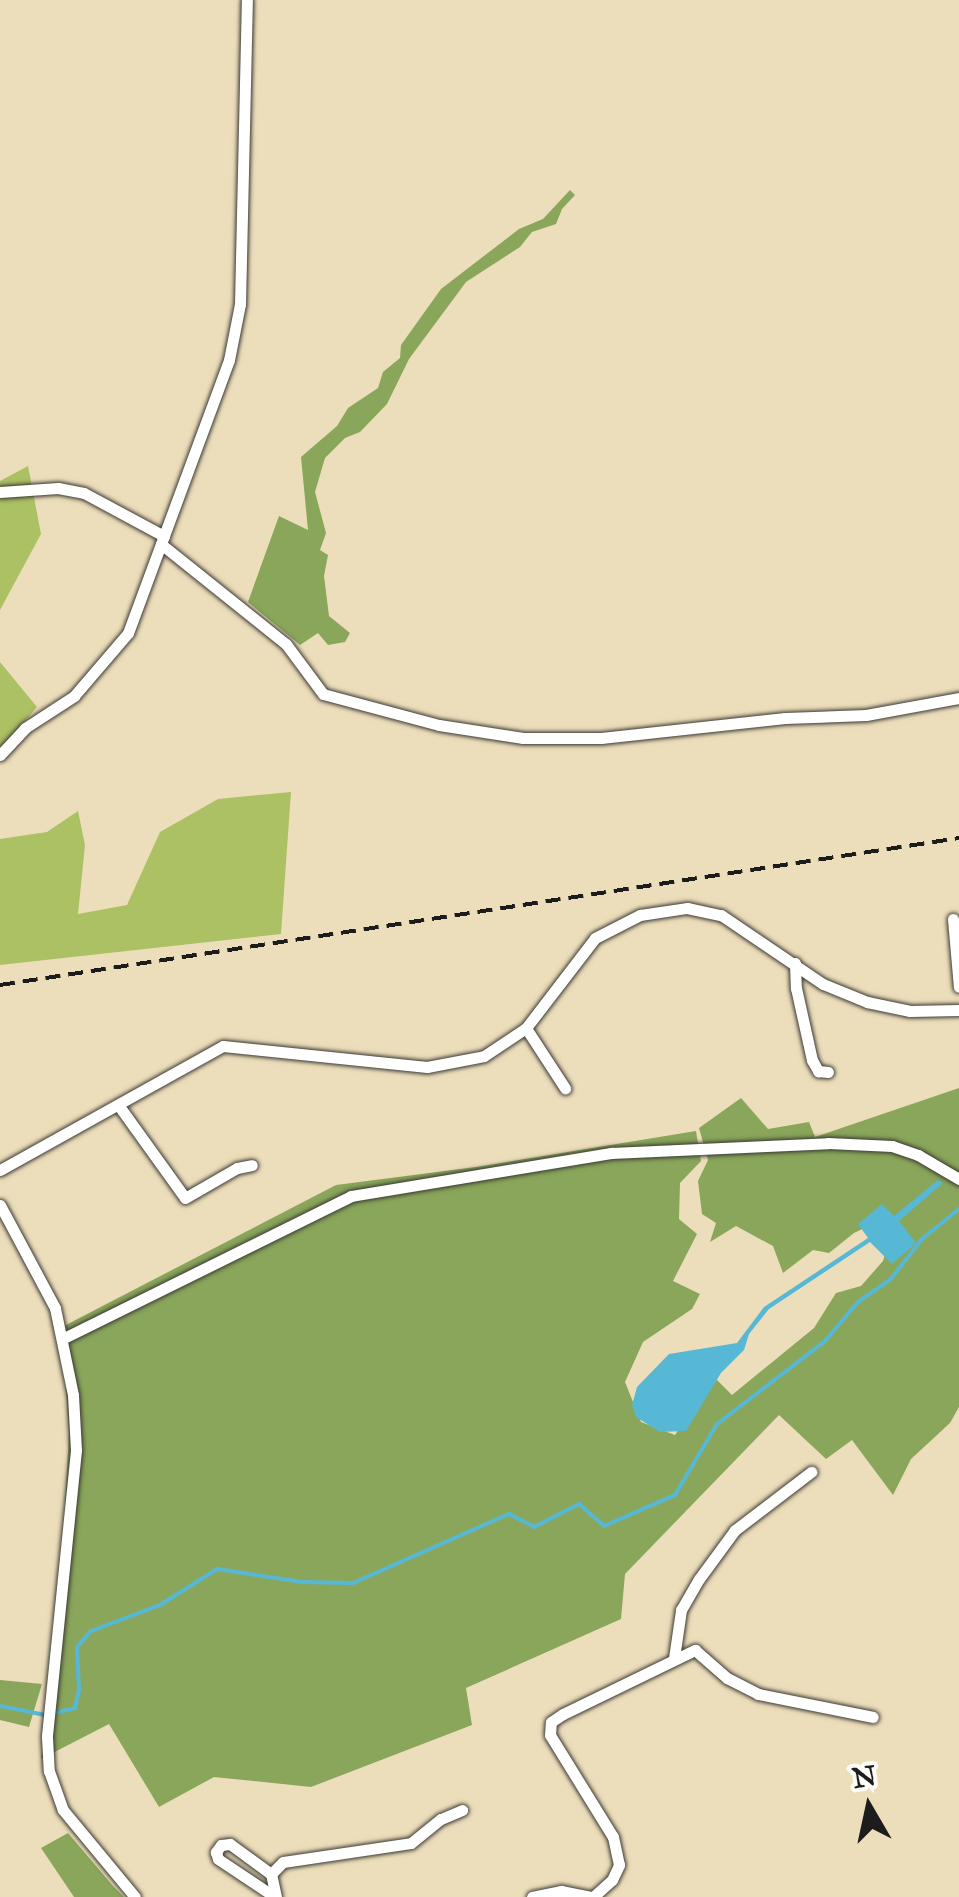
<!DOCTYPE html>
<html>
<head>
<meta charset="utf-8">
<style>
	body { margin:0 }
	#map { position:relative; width:959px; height:1897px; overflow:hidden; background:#eddebb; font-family:"IM FELL Great Primer",serif }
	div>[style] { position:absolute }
	.green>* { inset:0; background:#acc064 }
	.forest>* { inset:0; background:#89a65a }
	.water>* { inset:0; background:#57b8d6 }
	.stream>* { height:4px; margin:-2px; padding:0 2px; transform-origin:2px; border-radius:2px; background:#57b8d6 }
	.roads { filter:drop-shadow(0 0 2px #3b3934) drop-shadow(0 0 2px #3b3934) }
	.minor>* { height:11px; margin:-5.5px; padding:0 5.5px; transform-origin:5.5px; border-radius:5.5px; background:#fff }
	.rail>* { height:4px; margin-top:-2px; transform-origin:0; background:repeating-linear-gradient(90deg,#1c1c1c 0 15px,transparent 0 23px) }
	span { translate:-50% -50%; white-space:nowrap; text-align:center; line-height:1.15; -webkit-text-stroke:8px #fdfcf7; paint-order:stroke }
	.north { position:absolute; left:819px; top:1757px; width:100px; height:100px; -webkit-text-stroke:8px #fdfcf7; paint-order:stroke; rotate:351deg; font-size:28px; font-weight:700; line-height:40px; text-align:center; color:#1c1c1c }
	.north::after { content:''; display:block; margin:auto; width:35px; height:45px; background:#1c1c1c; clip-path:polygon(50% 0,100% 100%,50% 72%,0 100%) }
</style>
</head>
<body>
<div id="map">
	<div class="green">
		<i style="clip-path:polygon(28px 466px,41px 534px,0 610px,0 481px)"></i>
		<i style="clip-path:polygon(0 662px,37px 707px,0 750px)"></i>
		<i style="clip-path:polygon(291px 792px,281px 934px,0 965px,0 839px,47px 832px,78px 811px,85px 845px,78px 914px,127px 905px,160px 832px,218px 799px)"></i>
	</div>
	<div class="forest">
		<i style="clip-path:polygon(570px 190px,575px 195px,562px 209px,556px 224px,532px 232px,520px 247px,466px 282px,409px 359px,387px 404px,360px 432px,345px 438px,325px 458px,315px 492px,326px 533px,320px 550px,328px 555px,324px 576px,329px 616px,350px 633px,345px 642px,328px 645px,318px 633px,300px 645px,248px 602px,279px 516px,308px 530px,301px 457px,337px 426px,348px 408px,378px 388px,383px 372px,400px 358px,401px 345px,441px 289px,519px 229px,543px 219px)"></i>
		<i style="clip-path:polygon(959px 1088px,959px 1407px,950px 1423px,911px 1459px,893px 1495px,852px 1440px,826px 1459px,779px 1415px,625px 1574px,621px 1619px,466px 1688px,472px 1725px,311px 1787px,214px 1777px,159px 1807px,109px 1724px,41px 1759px,58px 1637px,69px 1433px,62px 1327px,336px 1185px,476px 1167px,696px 1131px,701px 1161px,680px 1183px,679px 1219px,697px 1234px,673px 1281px,700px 1294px,692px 1309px,643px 1342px,625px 1382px,641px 1422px,675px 1435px,702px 1394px,710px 1373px,732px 1395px,814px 1328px,836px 1293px,861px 1286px,883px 1261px,892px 1230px,883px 1219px,854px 1233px,829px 1253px,813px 1250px,783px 1273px,773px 1246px,736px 1226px,710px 1242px,716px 1223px,702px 1214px,698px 1181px,708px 1160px,699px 1128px,741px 1098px,768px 1129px,809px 1122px,815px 1137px)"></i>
		<i style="clip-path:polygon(0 1680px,42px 1684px,29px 1727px,0 1720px)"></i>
		<i style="clip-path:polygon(68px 1833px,113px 1886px,124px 1897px,74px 1897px,41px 1848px)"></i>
	</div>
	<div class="water">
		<i style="clip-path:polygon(938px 1180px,943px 1183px,899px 1221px,916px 1243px,892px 1264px,870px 1242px,769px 1309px,749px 1334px,744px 1350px,721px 1373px,686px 1431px,660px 1432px,636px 1417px,632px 1405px,637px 1387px,669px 1354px,737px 1343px,764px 1307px,868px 1238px,858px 1224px,882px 1204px,894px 1216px)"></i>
	</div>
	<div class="stream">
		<i style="left:0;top:1706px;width:46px;rotate:11.3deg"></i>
		<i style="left:54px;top:1713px;width:22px;rotate:-13deg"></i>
		<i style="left:75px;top:1708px;width:18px;rotate:-77deg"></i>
		<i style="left:79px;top:1690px;width:43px;rotate:-92.7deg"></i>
		<i style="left:77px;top:1647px;width:21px;rotate:-49deg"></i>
		<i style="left:91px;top:1631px;width:74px;rotate:-20.6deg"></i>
		<i style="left:160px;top:1605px;width:67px;rotate:-32.3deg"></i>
		<i style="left:217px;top:1569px;width:86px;rotate:8.7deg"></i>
		<i style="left:302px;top:1582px;width:51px;rotate:1.1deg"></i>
		<i style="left:353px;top:1583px;width:171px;rotate:-23.9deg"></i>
		<i style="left:509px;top:1514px;width:28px;rotate:27deg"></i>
		<i style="left:534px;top:1527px;width:51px;rotate:-27.1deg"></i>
		<i style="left:579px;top:1504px;width:33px;rotate:41deg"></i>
		<i style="left:604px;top:1526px;width:77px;rotate:-23.6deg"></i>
		<i style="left:675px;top:1495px;width:82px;rotate:-59.4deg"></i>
		<i style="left:717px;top:1424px;width:136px;rotate:-37.5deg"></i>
		<i style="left:825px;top:1341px;width:51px;rotate:-49.8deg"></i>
		<i style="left:858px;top:1302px;width:39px;rotate:-35deg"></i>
		<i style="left:890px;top:1280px;width:52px;rotate:-52deg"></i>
		<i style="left:922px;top:1239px;width:48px;rotate:-39deg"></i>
	</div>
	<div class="roads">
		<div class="minor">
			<i style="left:0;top:492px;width:58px;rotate:-3.9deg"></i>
			<i style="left:58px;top:488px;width:26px;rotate:11deg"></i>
			<i style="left:84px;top:493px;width:91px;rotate:28.3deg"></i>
			<i style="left:161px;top:544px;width:160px;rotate:38.7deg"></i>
			<i style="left:286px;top:644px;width:62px;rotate:53.5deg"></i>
			<i style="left:323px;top:694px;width:120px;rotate:15deg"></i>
			<i style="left:439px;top:725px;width:85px;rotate:8.8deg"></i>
			<i style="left:523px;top:738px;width:78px"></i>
			<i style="left:601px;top:738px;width:185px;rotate:-6.2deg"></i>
			<i style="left:785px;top:718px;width:81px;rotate:-2.1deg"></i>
			<i style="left:866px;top:715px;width:95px;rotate:-10.4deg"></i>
			<i style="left:0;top:755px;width:37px;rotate:-47deg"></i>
			<i style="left:25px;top:728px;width:59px;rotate:-33.1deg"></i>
			<i style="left:74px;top:696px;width:83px;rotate:-49.4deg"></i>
			<i style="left:128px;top:633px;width:291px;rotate:-69.7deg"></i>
			<i style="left:229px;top:360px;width:57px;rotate:-78.9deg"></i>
			<i style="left:240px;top:304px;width:304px;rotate:-88.7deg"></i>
			<i style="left:953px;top:919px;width:68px;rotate:85deg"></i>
			<i style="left:795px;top:963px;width:25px;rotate:88deg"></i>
			<i style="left:796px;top:988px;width:74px;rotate:77.5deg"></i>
			<i style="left:812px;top:1060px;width:13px;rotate:61deg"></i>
			<i style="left:818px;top:1071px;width:10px;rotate:6deg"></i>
			<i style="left:526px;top:1028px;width:72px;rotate:57deg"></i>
			<i style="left:119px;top:1106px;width:113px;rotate:54.3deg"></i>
			<i style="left:185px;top:1198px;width:60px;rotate:-30deg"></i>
			<i style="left:237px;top:1168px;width:15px;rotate:-11deg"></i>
			<i style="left:0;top:1170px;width:255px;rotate:-29.1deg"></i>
			<i style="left:223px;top:1046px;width:205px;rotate:5.9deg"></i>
			<i style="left:427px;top:1067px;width:58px;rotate:-10.9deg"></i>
			<i style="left:484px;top:1056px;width:50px;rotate:-33.7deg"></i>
			<i style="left:526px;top:1028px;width:113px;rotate:-52.5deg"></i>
			<i style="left:595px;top:938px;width:51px;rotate:-27.1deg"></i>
			<i style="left:640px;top:915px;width:48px;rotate:-8.5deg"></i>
			<i style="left:687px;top:908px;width:35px;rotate:12deg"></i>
			<i style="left:721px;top:915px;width:123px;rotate:34.1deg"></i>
			<i style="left:823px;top:984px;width:48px;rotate:22.2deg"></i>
			<i style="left:867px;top:1002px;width:44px;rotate:11.8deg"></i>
			<i style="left:910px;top:1011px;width:49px;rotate:-1.2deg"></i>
			<i style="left:0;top:1205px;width:117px;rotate:61.9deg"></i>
			<i style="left:55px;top:1308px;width:89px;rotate:78.3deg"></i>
			<i style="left:73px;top:1395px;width:55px;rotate:86.9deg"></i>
			<i style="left:76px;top:1450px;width:288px;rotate:95.8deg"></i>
			<i style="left:47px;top:1737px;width:34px;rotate:87deg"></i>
			<i style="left:49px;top:1771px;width:41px;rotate:70.3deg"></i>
			<i style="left:63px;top:1810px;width:113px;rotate:50.4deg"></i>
			<i style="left:64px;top:1338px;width:320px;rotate:-26.3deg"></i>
			<i style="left:351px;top:1196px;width:264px;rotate:-9.4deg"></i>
			<i style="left:611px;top:1153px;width:217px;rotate:-2.6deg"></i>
			<i style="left:828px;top:1143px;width:64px;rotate:2.7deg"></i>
			<i style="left:892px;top:1146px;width:28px;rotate:19deg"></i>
			<i style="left:918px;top:1155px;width:48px;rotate:30.3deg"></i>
			<i style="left:674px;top:1658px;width:49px;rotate:-81.7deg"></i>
			<i style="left:681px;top:1610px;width:36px;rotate:-60deg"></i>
			<i style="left:699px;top:1579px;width:61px;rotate:-53.7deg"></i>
			<i style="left:735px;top:1530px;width:96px;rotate:-37.3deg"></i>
			<i style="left:271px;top:1874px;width:51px;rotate:-143.8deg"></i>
			<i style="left:230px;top:1844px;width:9px;rotate:174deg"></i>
			<i style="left:221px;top:1845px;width:9px;rotate:126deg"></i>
			<i style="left:216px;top:1852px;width:7px;rotate:74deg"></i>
			<i style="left:218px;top:1859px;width:69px;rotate:33.7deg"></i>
			<i style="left:276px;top:1897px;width:24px;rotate:-102deg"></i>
			<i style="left:271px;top:1874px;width:17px;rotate:-45deg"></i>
			<i style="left:283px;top:1862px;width:129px;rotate:-8.4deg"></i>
			<i style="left:411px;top:1843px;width:38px;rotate:-39deg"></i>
			<i style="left:441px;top:1819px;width:23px;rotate:-23deg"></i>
			<i style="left:532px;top:1897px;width:30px;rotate:-12deg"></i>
			<i style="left:561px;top:1891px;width:33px;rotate:11deg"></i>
			<i style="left:593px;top:1897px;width:25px;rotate:-42deg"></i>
			<i style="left:612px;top:1880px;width:17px;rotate:-65deg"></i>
			<i style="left:619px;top:1865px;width:29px;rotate:-102deg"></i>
			<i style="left:613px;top:1837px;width:120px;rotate:-121.7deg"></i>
			<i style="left:550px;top:1735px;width:13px;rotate:-86deg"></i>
			<i style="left:551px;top:1722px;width:14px;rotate:-34deg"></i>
			<i style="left:563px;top:1714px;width:147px;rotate:-25.9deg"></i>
			<i style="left:695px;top:1650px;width:43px;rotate:41.2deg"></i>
			<i style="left:727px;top:1678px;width:35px;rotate:27deg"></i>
			<i style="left:758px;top:1694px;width:117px;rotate:11.3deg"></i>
		</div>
	</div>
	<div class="rail">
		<i style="left:0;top:985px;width:970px;rotate:-8.71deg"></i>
	</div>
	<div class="north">N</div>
</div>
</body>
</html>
